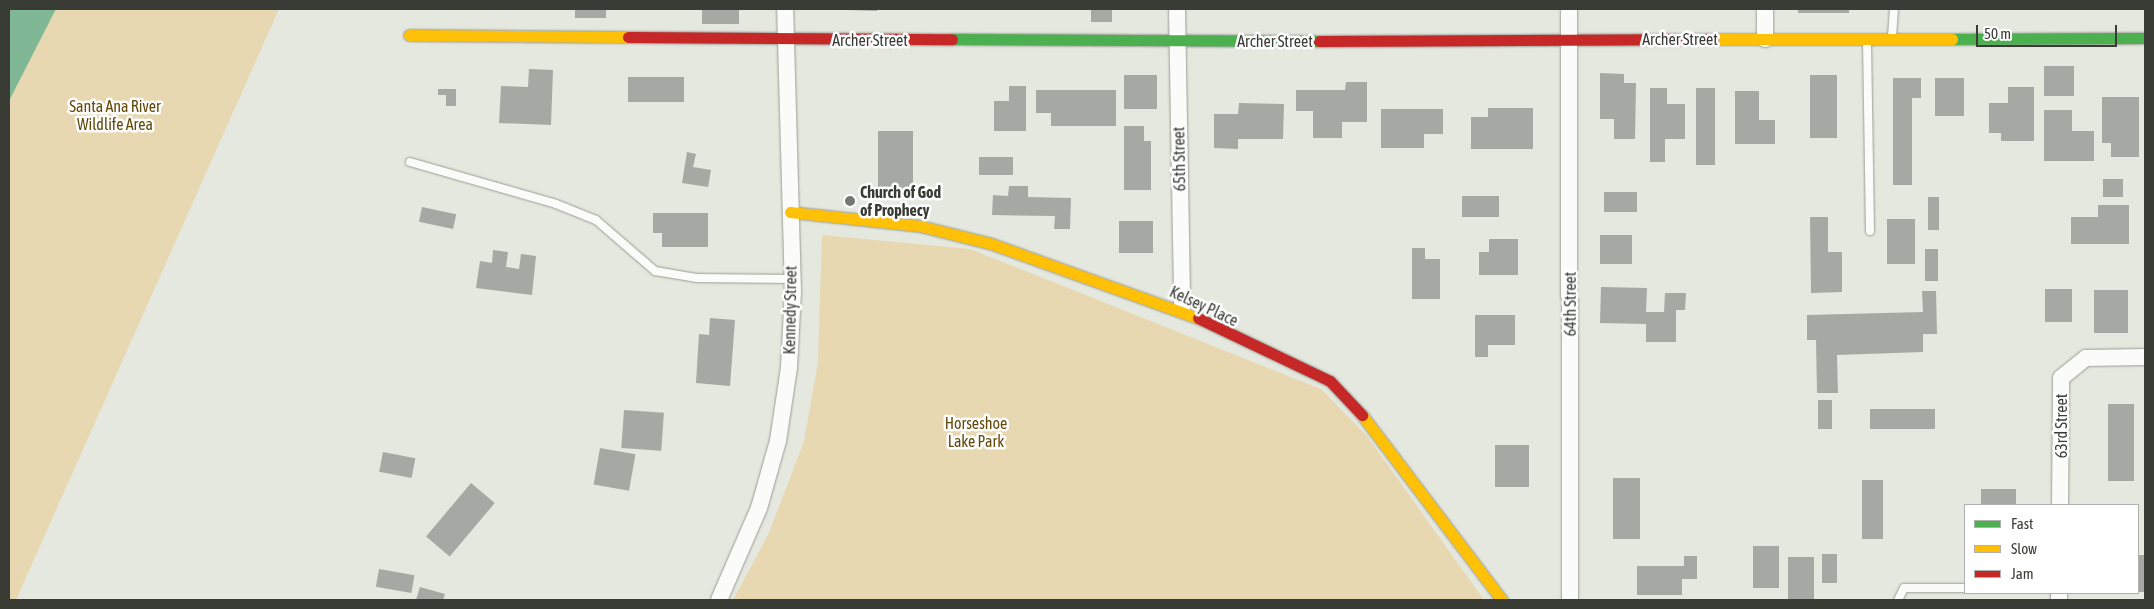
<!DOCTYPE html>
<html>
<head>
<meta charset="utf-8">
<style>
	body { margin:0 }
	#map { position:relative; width:2154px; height:609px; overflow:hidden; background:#e5e8de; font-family:"Asap Condensed",sans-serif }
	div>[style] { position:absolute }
	.green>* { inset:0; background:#e7d8b2 }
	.water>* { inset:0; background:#80b895 }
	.building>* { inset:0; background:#a6a9a3; transform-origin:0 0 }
	.roads { filter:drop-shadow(0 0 1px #9b9d96) drop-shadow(0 0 1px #9b9d96) }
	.lane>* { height:8px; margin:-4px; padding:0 4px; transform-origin:4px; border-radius:4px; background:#fbfcfa }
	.street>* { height:16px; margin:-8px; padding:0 8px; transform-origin:8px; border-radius:8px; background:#fbfcfa }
	.fast>* { height:11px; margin:-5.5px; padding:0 5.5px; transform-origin:5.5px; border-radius:5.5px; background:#4caf50 }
	.slow>* { height:11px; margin:-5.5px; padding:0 5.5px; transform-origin:5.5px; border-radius:5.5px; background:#ffc107 }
	.jam>* { height:11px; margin:-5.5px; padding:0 5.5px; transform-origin:5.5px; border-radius:5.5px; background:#c62828 }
	.dots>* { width:14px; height:14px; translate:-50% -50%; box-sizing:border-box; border:2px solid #fff; border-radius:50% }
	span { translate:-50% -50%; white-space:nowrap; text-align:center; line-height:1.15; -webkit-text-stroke:5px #fff; paint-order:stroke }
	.street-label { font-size:16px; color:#393b35 }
	.park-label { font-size:16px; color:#62490a }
	.poi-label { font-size:16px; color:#393b35; font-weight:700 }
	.left { translate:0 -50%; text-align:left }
	.frame { position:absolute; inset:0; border:10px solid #393b35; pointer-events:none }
	.legend { position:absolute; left:1964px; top:504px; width:175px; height:90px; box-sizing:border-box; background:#fff; border:1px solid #b0b1ae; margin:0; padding:6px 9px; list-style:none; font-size:15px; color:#393b35 }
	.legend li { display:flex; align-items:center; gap:10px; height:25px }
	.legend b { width:25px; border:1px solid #b0b1ae }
	.scale { position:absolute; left:1976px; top:25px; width:141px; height:22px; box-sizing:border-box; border:2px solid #393b35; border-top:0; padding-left:6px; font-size:15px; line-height:18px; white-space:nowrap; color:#393b35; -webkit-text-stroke:4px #fff; paint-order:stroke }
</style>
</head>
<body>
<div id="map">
	<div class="green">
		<i style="clip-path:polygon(9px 9px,279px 9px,16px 600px,9px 600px)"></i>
		<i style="clip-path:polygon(822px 235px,970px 249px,1321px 389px,1367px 436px,1484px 600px,733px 600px,769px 533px,804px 441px,818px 362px)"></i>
	</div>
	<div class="water">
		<i style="clip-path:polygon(9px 9px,56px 9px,9px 101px)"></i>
	</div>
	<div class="building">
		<i style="left:575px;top:9px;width:31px;height:9px"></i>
		<i style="left:702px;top:9px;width:37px;height:15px"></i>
		<i style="clip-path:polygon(848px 9px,877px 9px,877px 11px,848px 10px)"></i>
		<i style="left:1091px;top:9px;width:21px;height:13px"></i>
		<i style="left:1798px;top:9px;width:51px;height:4px"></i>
		<i style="left:2044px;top:66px;width:30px;height:30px"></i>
		<i style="clip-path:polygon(529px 69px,553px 70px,551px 125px,499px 123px,501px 86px,528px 87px)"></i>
		<i style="clip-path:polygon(1600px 73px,1624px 74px,1624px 83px,1636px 83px,1635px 139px,1614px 139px,1614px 119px,1600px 119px)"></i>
		<i style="left:1124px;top:75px;width:33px;height:34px"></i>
		<i style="left:1810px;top:75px;width:27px;height:63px"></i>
		<i style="left:628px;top:77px;width:56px;height:25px"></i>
		<i style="clip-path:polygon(1893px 78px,1921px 78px,1921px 98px,1912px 98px,1912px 185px,1893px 185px)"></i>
		<i style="left:1935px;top:78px;width:29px;height:38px"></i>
		<i style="clip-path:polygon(1346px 82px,1367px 82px,1367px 122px,1342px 122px,1342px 138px,1313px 138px,1313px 111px,1296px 111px,1296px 90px,1345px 90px)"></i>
		<i style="clip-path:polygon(1009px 86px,1026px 86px,1026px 131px,994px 131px,994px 101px,1009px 101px)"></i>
		<i style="clip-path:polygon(2008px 87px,2034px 87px,2034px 141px,2001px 141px,2001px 133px,1989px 133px,1989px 103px,2008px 103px)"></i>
		<i style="clip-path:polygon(1650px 88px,1667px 88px,1667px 104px,1685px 104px,1685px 139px,1665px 139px,1665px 162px,1650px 162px)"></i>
		<i style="left:1696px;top:88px;width:19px;height:77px"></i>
		<i style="clip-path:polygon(438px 89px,456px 89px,456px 106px,446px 106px,446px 95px,438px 95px)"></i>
		<i style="clip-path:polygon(1036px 90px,1116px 90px,1116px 126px,1051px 126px,1051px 113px,1036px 113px)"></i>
		<i style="clip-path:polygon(1735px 91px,1759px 91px,1759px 120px,1775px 120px,1775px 144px,1735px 144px)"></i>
		<i style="clip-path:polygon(2102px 97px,2139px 97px,2139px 157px,2111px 157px,2111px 143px,2102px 143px)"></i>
		<i style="clip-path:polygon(1239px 103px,1284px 104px,1283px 139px,1238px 139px,1238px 149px,1214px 148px,1214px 114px,1238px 114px)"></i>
		<i style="clip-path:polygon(1488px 108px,1533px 108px,1533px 149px,1471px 149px,1471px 117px,1488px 117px)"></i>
		<i style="clip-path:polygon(1381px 109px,1443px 109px,1443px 134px,1424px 134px,1424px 148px,1381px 148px)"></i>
		<i style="clip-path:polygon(2044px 110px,2072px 110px,2072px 131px,2094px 131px,2094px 161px,2044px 161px)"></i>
		<i style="clip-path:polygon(1124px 126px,1144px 126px,1144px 141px,1151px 141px,1151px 190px,1124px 190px)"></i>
		<i style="left:878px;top:131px;width:35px;height:58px"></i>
		<i style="clip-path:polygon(687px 152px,696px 154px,693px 167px,711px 170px,708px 187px,682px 183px)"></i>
		<i style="left:979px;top:157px;width:34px;height:18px"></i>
		<i style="left:2103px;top:179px;width:20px;height:18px"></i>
		<i style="clip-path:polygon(1009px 186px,1028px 186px,1028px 197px,1071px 198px,1070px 229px,1054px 229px,1055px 216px,992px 215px,993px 195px,1008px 196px)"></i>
		<i style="left:1604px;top:192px;width:33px;height:20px"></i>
		<i style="left:1462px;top:196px;width:37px;height:21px"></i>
		<i style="left:1928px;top:197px;width:11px;height:33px"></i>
		<i style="clip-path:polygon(2098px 205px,2129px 205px,2129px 244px,2071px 244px,2071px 217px,2098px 217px)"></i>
		<i style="left:422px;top:207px;width:35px;height:15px;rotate:12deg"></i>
		<i style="clip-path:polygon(653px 213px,708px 213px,708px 247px,662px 247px,662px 233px,653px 233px)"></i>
		<i style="clip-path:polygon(1810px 217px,1828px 217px,1828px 252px,1842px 252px,1842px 292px,1811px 293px)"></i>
		<i style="left:1887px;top:219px;width:28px;height:45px"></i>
		<i style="left:1119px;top:221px;width:34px;height:32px"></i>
		<i style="left:1600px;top:235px;width:32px;height:29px"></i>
		<i style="clip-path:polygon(1489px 239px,1518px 239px,1518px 275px,1479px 275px,1479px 252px,1489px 252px)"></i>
		<i style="clip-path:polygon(1412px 248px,1425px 248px,1425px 259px,1440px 259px,1440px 299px,1412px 299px)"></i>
		<i style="left:1925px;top:249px;width:13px;height:32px"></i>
		<i style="clip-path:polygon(493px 250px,508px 252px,506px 267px,519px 269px,521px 254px,536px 256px,532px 295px,476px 288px,480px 261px,492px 263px)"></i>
		<i style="clip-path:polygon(1601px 287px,1647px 288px,1646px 312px,1664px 312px,1665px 293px,1686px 293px,1685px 310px,1676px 310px,1676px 342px,1646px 342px,1646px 324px,1600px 323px)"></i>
		<i style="left:2045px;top:289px;width:27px;height:33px"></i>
		<i style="left:2094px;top:290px;width:34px;height:43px"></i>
		<i style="clip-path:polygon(1922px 291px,1936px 291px,1937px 334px,1923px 334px,1923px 352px,1837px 355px,1838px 393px,1817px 393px,1816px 340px,1807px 340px,1807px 315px,1923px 312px)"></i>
		<i style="clip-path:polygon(1475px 315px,1515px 315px,1515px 345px,1488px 345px,1488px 357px,1475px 357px)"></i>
		<i style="clip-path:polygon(710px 318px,735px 320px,730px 386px,696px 383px,699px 334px,709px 335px)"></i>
		<i style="left:1818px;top:400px;width:14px;height:29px"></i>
		<i style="left:2108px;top:404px;width:26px;height:77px"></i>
		<i style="left:1870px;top:409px;width:65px;height:20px"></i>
		<i style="left:624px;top:410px;width:40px;height:38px;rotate:4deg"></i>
		<i style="left:1495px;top:445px;width:34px;height:42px"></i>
		<i style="left:600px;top:448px;width:36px;height:37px;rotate:10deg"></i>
		<i style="left:383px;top:452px;width:33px;height:20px;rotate:11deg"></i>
		<i style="left:1613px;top:478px;width:27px;height:61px"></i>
		<i style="left:1862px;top:480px;width:21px;height:59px"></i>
		<i style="left:471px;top:483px;width:31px;height:70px;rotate:40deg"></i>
		<i style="left:1981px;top:489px;width:35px;height:16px"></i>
		<i style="left:1753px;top:546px;width:26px;height:42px"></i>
		<i style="left:1822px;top:554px;width:15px;height:29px"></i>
		<i style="left:2138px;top:555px;width:7px;height:37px"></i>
		<i style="clip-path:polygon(1684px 556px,1697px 556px,1697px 579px,1682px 579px,1682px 595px,1637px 595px,1637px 566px,1684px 566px)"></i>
		<i style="left:1788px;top:557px;width:26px;height:43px"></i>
		<i style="left:379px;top:569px;width:36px;height:18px;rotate:10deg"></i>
		<i style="clip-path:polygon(420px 587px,445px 594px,443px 600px,416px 600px)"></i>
	</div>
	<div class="roads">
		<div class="lane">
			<i style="left:1892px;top:37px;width:28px;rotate:-86deg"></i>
			<i style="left:1867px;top:41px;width:190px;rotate:89.1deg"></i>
			<i style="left:410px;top:162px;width:152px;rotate:16deg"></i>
			<i style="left:556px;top:204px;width:43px;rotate:21.8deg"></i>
			<i style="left:596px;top:220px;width:78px;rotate:40.8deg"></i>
			<i style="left:655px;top:271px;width:43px;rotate:9.5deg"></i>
			<i style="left:697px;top:278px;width:95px;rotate:0.6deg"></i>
			<i style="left:1898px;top:600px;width:13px;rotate:-63deg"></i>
			<i style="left:1904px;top:588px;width:61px"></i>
		</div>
		<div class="street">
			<i style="left:1177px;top:9px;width:301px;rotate:89deg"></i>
			<i style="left:1569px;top:9px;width:591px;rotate:89.9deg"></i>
			<i style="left:1765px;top:9px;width:30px;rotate:90deg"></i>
			<i style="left:2060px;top:505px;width:127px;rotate:-89.5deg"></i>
			<i style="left:2061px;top:378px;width:32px;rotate:-39deg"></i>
			<i style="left:2086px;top:358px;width:59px;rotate:-1deg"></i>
			<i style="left:719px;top:600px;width:100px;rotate:-66.5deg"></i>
			<i style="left:759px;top:508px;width:70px;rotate:-74.2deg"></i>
			<i style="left:778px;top:441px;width:75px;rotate:-81.5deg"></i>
			<i style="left:789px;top:367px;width:76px;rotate:-87deg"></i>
			<i style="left:793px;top:291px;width:282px;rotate:-91.6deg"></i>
			<i style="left:2059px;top:600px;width:7px;rotate:-90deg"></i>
		</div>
		<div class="fast">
			<i style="left:952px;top:39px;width:367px;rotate:0.3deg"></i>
			<i style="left:1952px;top:39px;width:193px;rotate:-0.3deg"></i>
		</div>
		<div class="slow">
			<i style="left:409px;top:35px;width:219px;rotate:0.5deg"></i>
			<i style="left:1713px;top:39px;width:239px"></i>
			<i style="left:790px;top:212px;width:131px;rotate:6.1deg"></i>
			<i style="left:920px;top:226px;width:74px;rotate:14deg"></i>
			<i style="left:992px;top:244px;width:219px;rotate:19.8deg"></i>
			<i style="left:1362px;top:415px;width:232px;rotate:52.9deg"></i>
		</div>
		<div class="jam">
			<i style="left:628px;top:37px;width:324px;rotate:0.4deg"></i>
			<i style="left:1319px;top:41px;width:394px;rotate:-0.3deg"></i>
			<i style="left:1198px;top:318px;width:146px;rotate:25.5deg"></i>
			<i style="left:1330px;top:381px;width:47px;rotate:46.7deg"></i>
		</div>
	</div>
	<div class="dots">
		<i style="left:850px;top:201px;background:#757870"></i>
	</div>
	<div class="street-label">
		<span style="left:1680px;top:39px">Archer Street</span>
		<span style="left:870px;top:40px">Archer Street</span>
		<span style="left:1275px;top:41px">Archer Street</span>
		<span style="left:1179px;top:159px;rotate:-91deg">65th Street</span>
		<span style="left:1570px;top:304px;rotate:-90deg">64th Street</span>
		<span style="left:1204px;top:306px;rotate:25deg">Kelsey Place</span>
		<span style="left:790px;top:310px;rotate:-89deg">Kennedy Street</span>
		<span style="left:2061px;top:426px;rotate:-90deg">63rd Street</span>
	</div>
	<div class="park-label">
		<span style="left:115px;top:115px">Santa Ana River<br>Wildlife Area</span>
		<span style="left:976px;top:432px">Horseshoe<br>Lake Park</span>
	</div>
	<div class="poi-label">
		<span class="left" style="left:860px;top:201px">Church of God<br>of Prophecy</span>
	</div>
	<div class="frame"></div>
	<ul class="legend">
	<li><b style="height:6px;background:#4caf50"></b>Fast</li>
	<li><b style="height:6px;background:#ffc107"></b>Slow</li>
	<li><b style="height:6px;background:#c62828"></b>Jam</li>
	</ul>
	<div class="scale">50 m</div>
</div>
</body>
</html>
